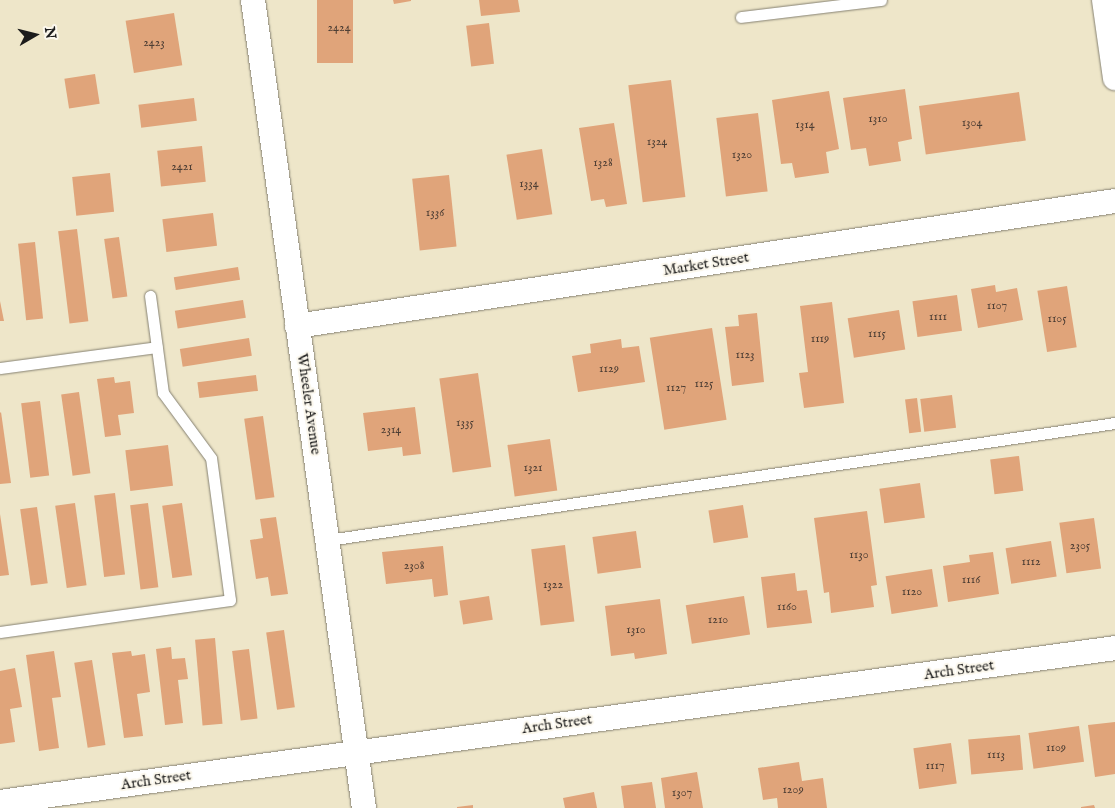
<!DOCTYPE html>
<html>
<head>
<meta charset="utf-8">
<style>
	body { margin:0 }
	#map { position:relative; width:1115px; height:808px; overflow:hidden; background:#eee6c9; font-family:"IM FELL English",serif }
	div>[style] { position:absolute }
	.building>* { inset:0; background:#e0a47a; transform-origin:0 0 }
	.roads { filter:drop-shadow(0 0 1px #858172) drop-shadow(0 0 1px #858172) }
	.service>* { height:11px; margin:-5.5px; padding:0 5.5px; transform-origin:5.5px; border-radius:5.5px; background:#fff }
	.minor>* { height:24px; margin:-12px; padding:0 12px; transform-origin:12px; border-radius:12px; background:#fff }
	span { translate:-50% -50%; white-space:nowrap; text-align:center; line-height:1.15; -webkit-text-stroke:4px #fbf7ec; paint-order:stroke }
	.number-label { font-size:12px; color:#4d3e34 }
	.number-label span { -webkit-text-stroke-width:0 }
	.street-label { font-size:15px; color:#1c1c1c }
	.north { position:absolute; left:10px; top:10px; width:50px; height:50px; -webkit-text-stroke:4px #fbf7ec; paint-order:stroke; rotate:82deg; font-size:14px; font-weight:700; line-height:20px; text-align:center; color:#1c1c1c }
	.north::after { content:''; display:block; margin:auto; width:18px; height:22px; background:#1c1c1c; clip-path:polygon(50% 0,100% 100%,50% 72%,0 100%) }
</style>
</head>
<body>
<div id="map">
	<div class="building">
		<i style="left:317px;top:0;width:36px;height:63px"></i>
		<i style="clip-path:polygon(393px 0,411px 0,411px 1px,394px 4px)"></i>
		<i style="clip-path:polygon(479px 0,518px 0,520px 12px,481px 16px)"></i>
		<i style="left:174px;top:13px;width:53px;height:49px;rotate:81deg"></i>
		<i style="left:489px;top:23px;width:41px;height:23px;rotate:83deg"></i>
		<i style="left:95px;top:74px;width:30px;height:31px;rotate:81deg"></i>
		<i style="left:671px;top:80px;width:118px;height:43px;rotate:83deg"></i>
		<i style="clip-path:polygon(905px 89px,912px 139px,898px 142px,901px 161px,869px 166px,866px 148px,851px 150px,843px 98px)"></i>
		<i style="clip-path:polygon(829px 91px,839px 149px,826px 152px,829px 173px,795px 178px,792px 163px,781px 164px,772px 100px)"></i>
		<i style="left:1019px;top:92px;width:49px;height:101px;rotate:82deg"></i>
		<i style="left:194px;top:98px;width:23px;height:56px;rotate:83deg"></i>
		<i style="left:758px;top:113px;width:79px;height:42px;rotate:83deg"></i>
		<i style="clip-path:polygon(614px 123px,627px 204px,606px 207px,604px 199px,591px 201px,579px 128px)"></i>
		<i style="left:202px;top:146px;width:36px;height:45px;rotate:84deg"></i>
		<i style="left:542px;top:149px;width:66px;height:36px;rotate:81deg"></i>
		<i style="left:110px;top:173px;width:39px;height:38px;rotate:84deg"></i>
		<i style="left:449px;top:175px;width:72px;height:37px;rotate:84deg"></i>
		<i style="left:213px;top:213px;width:33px;height:51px;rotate:83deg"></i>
		<i style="left:77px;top:229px;width:93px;height:19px;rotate:83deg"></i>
		<i style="left:119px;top:237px;width:60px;height:15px;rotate:82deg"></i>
		<i style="left:35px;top:242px;width:77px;height:17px;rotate:84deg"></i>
		<i style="left:238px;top:267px;width:13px;height:65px;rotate:81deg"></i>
		<i style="clip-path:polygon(995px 285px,996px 292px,1017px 288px,1023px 320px,978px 328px,971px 289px)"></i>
		<i style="left:1067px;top:286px;width:62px;height:30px;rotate:81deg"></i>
		<i style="left:957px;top:295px;width:36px;height:45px;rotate:82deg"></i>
		<i style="left:243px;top:300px;width:18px;height:69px;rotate:81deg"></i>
		<i style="clip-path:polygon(0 301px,4px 321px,0 321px)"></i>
		<i style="clip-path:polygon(832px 302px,844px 403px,804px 408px,799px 373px,808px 372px,800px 306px)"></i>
		<i style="left:899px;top:310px;width:40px;height:52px;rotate:81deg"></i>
		<i style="clip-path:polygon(757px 313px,764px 382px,732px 386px,725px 327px,739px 326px,738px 315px)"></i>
		<i style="left:712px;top:328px;width:93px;height:63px;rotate:81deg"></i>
		<i style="left:249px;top:338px;width:18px;height:70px;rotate:81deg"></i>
		<i style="clip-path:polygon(621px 339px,622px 348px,639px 346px,645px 382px,578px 392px,572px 356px,591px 353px,590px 344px)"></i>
		<i style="left:478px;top:373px;width:95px;height:39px;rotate:82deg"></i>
		<i style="left:256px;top:375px;width:16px;height:59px;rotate:83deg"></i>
		<i style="clip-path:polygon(114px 377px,115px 383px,130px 381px,134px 413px,118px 415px,121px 435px,105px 437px,97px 379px)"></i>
		<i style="left:79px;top:392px;width:82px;height:18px;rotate:82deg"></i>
		<i style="left:952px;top:395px;width:33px;height:32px;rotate:83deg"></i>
		<i style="left:917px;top:398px;width:34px;height:12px;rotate:83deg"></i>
		<i style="left:40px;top:401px;width:75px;height:19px;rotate:83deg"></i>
		<i style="clip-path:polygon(415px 407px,421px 454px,403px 456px,402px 447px,368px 451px,363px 413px)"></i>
		<i style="clip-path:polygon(1px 412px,11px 483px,0 484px,0 413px)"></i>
		<i style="left:263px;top:416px;width:82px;height:19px;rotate:82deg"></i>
		<i style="left:550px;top:439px;width:52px;height:43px;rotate:82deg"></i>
		<i style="left:168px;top:445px;width:41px;height:43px;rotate:83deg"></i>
		<i style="left:1019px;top:456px;width:35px;height:29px;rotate:83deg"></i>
		<i style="left:920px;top:483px;width:35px;height:41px;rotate:82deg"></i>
		<i style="left:115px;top:493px;width:82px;height:21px;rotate:83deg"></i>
		<i style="left:75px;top:503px;width:83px;height:20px;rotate:82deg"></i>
		<i style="left:148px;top:503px;width:85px;height:18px;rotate:83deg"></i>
		<i style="left:182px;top:503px;width:73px;height:20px;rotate:82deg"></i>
		<i style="left:743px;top:505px;width:33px;height:35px;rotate:81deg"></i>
		<i style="left:37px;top:507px;width:77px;height:17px;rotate:82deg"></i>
		<i style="clip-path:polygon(867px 511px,877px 585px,871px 586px,874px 607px,831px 613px,829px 592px,824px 593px,814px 518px)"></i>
		<i style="clip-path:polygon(0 514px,9px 575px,0 576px)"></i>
		<i style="clip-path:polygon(276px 517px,288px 594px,271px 596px,268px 577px,256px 579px,250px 540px,263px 538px,260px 519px)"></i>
		<i style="left:1094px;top:518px;width:51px;height:35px;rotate:82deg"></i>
		<i style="left:636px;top:531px;width:37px;height:44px;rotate:82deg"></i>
		<i style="left:1051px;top:541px;width:36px;height:46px;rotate:81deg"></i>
		<i style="left:565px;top:545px;width:77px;height:34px;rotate:83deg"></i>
		<i style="clip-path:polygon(443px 546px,448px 595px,434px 597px,432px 579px,386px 584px,382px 552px)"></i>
		<i style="clip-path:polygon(993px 552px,999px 594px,948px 602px,943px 566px,970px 562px,969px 555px)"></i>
		<i style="left:932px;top:569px;width:38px;height:47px;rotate:81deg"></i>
		<i style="clip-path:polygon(795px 573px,797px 591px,807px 590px,812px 623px,767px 628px,761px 577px)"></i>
		<i style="left:489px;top:596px;width:24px;height:30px;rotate:81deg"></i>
		<i style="left:744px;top:596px;width:39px;height:59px;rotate:81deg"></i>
		<i style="clip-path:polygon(660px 599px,667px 654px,635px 659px,634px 653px,611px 656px,605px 606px)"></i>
		<i style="left:284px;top:630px;width:78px;height:18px;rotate:82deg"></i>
		<i style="left:215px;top:638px;width:86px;height:20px;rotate:85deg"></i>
		<i style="clip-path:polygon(171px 647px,172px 659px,185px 658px,188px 679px,178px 680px,183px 723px,165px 725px,156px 649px)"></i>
		<i style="left:249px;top:649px;width:70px;height:17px;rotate:83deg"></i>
		<i style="clip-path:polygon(54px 651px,61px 697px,52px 698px,59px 748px,39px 751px,26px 655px)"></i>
		<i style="clip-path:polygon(131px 651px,132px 656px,145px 654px,150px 692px,137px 694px,143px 736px,124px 738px,112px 653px)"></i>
		<i style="left:92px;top:660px;width:86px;height:18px;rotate:81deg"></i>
		<i style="clip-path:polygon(15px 668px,22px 707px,10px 709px,15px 742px,0 744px,0 671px)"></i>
		<i style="clip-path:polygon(1115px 722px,1115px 774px,1095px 777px,1088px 725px)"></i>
		<i style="left:1079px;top:726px;width:36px;height:51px;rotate:82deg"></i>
		<i style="left:1020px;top:735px;width:35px;height:52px;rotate:85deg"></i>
		<i style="left:951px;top:743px;width:41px;height:38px;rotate:82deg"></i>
		<i style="clip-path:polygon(799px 762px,802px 781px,823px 778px,827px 808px,778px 808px,777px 798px,763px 800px,758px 768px)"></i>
		<i style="clip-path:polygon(697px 772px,703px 808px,665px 808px,661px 778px)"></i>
		<i style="clip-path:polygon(652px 782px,656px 808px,624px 808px,621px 786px)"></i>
		<i style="clip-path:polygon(594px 792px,597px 808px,565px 808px,563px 798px)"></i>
		<i style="clip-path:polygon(473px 805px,473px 808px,457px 808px,457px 807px)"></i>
		<i style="clip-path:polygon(1094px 805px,1095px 808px,1081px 808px,1081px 807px)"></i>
	</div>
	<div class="roads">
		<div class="service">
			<i style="left:741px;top:17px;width:141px;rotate:-6.9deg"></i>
			<i style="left:0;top:368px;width:158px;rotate:-7.6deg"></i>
			<i style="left:328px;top:540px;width:796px;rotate:-8.46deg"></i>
			<i style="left:0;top:632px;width:232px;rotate:-7.9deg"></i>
			<i style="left:230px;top:600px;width:143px;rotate:-97.6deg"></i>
			<i style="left:211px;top:458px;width:81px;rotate:-126.4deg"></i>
			<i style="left:163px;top:393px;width:98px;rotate:-97.6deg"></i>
		</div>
		<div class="minor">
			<i style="left:253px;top:0;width:816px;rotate:82.18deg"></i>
			<i style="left:1104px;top:0;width:79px;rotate:82deg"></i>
			<i style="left:297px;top:326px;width:827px;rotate:-8.69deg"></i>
			<i style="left:0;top:802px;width:1126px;rotate:-7.86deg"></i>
		</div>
	</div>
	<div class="number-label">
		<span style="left:339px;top:28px">2424</span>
		<span style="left:154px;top:43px">2423</span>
		<span style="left:878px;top:119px">1310</span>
		<span style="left:972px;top:123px">1304</span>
		<span style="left:805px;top:125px">1314</span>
		<span style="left:657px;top:142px">1324</span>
		<span style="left:742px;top:155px">1320</span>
		<span style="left:603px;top:163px">1328</span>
		<span style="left:182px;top:167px">2421</span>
		<span style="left:529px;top:184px">1334</span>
		<span style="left:435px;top:213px">1336</span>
		<span style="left:997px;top:306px">1107</span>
		<span style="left:938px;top:317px">1111</span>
		<span style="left:1057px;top:319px">1105</span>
		<span style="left:877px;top:334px">1115</span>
		<span style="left:820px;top:339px">1119</span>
		<span style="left:745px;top:355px">1123</span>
		<span style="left:609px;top:369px">1129</span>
		<span style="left:704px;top:384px">1125</span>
		<span style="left:676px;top:388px">1127</span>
		<span style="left:465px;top:423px">1335</span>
		<span style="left:391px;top:430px">2314</span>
		<span style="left:533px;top:468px">1321</span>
		<span style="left:1080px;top:546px">2305</span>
		<span style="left:859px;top:555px">1130</span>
		<span style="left:1031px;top:562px">1112</span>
		<span style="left:414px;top:566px">2308</span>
		<span style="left:971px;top:580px">1116</span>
		<span style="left:553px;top:585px">1322</span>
		<span style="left:912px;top:592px">1120</span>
		<span style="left:787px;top:607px">1160</span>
		<span style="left:718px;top:620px">1210</span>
		<span style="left:636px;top:630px">1310</span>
		<span style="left:1056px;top:748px">1109</span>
		<span style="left:996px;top:755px">1113</span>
		<span style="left:935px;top:766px">1117</span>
		<span style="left:793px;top:790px">1209</span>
		<span style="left:682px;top:793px">1307</span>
	</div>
	<div class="street-label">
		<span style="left:706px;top:264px;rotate:-9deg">Market Street</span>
		<span style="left:309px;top:404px;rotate:82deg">Wheeler Avenue</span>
		<span style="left:959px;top:670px;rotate:-8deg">Arch Street</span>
		<span style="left:557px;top:724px;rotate:-8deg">Arch Street</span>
		<span style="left:156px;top:780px;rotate:-8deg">Arch Street</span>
	</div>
	<div class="north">N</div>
</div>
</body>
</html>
